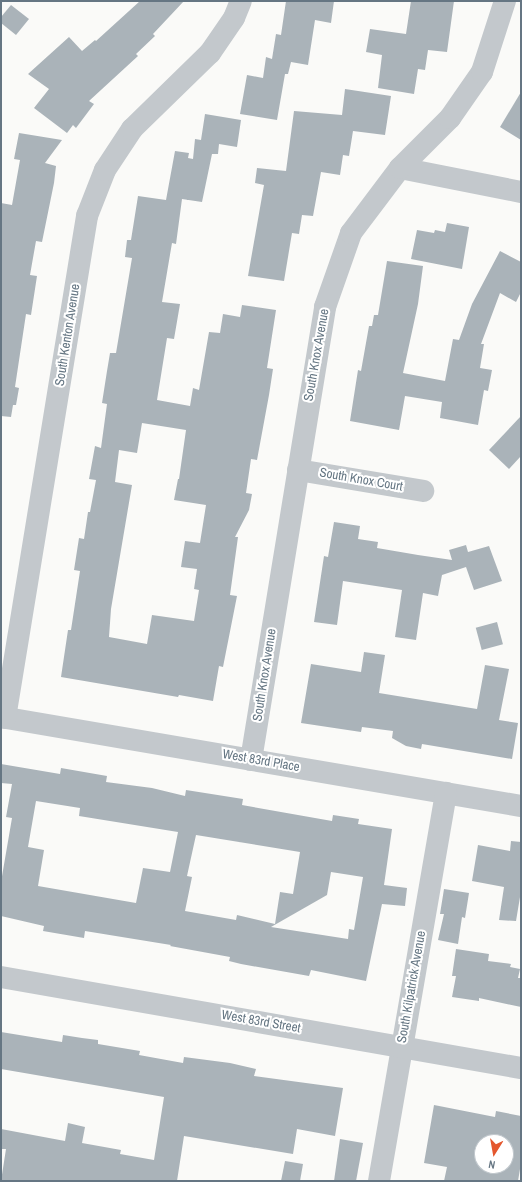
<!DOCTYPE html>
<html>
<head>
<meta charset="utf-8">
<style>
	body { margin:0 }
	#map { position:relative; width:522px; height:1182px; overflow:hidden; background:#fafaf8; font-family:"Archivo Narrow",sans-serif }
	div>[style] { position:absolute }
	.building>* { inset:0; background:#aab3b9; transform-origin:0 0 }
	.minor>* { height:22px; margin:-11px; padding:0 11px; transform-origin:11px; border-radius:11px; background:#c3c8cc }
	.tertiary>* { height:22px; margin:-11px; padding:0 11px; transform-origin:11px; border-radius:11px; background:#c3c8cc }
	span { translate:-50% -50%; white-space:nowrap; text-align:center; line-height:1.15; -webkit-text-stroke:4px #fff; paint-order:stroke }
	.street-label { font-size:13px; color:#657683 }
	.frame { position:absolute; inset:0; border:2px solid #657683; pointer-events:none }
	.north { position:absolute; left:474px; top:1134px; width:40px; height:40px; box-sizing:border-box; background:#fff; border:1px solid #c1c8cd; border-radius:50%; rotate:191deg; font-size:11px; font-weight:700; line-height:16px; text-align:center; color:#657683 }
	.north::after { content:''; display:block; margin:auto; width:14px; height:18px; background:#e4572e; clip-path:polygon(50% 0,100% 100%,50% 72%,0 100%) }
</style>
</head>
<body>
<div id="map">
	<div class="building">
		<i style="clip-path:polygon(140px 1px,184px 1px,153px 34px,155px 36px,136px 54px,138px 56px,89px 101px,94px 104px,76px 128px,73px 125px,67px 133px,34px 108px,49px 89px,28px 74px,69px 37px,82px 51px,95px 40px,96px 41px)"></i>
		<i style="clip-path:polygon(286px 1px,334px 1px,331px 23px,315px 20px,308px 65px,291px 62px,288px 74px,285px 74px,277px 120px,240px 114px,247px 75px,263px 78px,266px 57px,272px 59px,276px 34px,281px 35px)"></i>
		<i style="clip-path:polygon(411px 1px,454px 1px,447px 52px,428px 50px,425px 70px,418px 69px,414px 94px,378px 88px,382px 55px,366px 52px,370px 29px,406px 34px)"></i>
		<i style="clip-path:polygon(11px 5px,29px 19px,16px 35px,1px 23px,1px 17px)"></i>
		<i style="clip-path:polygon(345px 89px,391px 96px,385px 135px,353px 131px,349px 156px,343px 155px,340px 175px,321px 172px,313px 216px,302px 215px,299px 234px,292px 233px,284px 281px,248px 276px,264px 185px,255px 183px,257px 168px,286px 171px,294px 111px,342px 115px)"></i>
		<i style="clip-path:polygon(521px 92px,521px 140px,500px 127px)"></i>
		<i style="clip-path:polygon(evenodd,205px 114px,241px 120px,237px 147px,219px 144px,218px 154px,212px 154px,202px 202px,182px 199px,176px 244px,172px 243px,162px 302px,180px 304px,174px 339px,167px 338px,157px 400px,190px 406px,193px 388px,199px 390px,209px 332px,220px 333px,223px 314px,240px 317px,242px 305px,276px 310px,267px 368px,273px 369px,269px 395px,257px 460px,251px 459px,246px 493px,252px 494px,249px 510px,235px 537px,238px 537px,230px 595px,237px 596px,223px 667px,219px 666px,213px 701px,179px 695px,178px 697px,61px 677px,68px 630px,71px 630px,80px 571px,74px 570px,79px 538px,84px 539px,88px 512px,90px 512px,96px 480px,89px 479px,95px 446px,101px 448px,107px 404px,102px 403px,107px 371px,110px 353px,116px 353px,132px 258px,125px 257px,127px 240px,131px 240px,138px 196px,166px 200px,175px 151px,189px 153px,188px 158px,193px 159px,195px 139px,201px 140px,205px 114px,142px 423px,186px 430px,179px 479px,178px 479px,174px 500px,206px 505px,200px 543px,185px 541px,181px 567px,197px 569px,194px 589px,199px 590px,194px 621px,152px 615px,147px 644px,109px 637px,111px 609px,132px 485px,115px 482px,119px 450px,137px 453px,142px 423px)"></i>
		<i style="clip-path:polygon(19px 133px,62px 140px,45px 163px,56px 166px,54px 183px,42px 242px,36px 241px,30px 275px,37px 276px,31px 315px,26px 314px,15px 387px,19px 388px,16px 405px,13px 405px,11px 417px,1px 416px,1px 203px,12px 205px,20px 160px,14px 159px)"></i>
		<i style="clip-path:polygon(447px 223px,469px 227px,462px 269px,411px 259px,417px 230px,434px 233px,435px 230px,445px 232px)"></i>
		<i style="clip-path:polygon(500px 251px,521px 262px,521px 292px,516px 302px,500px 293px,481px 344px,484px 344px,480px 368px,492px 370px,488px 391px,484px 390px,478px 425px,440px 418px,442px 402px,405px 396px,399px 430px,350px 421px,358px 370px,361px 371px,369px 326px,372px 326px,374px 315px,378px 315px,387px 261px,423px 266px,418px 304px,403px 373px,445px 381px,453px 339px,459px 340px,472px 304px)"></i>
		<i style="clip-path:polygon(521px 416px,521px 456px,509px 469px,489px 450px)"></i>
		<i style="clip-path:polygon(334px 522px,360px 526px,358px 539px,378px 542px,377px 548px,418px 555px,452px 560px,449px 550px,466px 545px,468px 552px,489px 546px,502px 581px,474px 590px,466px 567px,442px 575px,438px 596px,423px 593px,416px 640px,395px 637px,402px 590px,343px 581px,337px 625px,314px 622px,324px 556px,328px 557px)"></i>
		<i style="left:497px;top:622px;width:23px;height:22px;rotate:75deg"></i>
		<i style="clip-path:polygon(364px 652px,385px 655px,379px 693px,477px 709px,485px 665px,509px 669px,499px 720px,518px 723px,512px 759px,422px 744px,421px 749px,406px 746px,392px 738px,393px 731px,362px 727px,361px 732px,301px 723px,311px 664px,361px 672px)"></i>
		<i style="clip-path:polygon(evenodd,1px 764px,60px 774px,61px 768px,107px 776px,106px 782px,152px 788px,185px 796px,186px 790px,243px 799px,242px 805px,332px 821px,333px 815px,359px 819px,358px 824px,392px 829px,384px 885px,407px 888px,405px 906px,382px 904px,366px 981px,311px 970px,309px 976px,241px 964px,229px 961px,230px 957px,170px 946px,171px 945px,85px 931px,84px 938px,43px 931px,44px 926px,1px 916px,1px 882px,12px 818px,6px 817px,12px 784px,1px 783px,1px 764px,36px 801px,80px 808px,79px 816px,178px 832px,170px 872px,143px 868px,136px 903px,38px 886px,44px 850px,28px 847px,36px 801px,1px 764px,196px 835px,300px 852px,293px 894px,280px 892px,275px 924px,237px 915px,236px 920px,185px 911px,192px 877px,187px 876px,196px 835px,1px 764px,331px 872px,363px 877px,354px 930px,349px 929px,348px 939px,271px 927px,327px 895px,331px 872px)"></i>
		<i style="clip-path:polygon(511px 841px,521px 842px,521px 891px,516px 921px,499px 920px,504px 887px,472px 881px,478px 845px,510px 851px)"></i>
		<i style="clip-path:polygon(444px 889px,469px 893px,465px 918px,462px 917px,458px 944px,438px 940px,444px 914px,440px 914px)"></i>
		<i style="clip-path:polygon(456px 949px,489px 954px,488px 961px,511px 964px,510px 967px,520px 969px,518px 978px,521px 978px,521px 1007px,479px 998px,479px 1001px,452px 997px,456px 976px,452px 976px)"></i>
		<i style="clip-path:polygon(1px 1032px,62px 1042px,63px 1035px,82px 1038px,98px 1040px,98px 1044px,140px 1051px,139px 1055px,183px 1063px,184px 1057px,230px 1063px,256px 1069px,254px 1076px,343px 1088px,335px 1136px,297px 1129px,293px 1154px,184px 1136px,177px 1181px,1px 1181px,6px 1149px,1px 1149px,1px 1129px,65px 1141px,68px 1123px,85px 1127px,82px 1143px,121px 1150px,120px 1154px,154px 1160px,164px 1097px,1px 1069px)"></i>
		<i style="clip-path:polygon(evenodd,434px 1105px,495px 1117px,496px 1111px,521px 1116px,521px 1163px,518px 1181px,444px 1181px,447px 1167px,424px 1163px,434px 1105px,482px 1142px,506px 1142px,506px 1166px,482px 1166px,482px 1142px)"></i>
		<i style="clip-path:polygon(340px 1139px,363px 1143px,356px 1181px,334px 1181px)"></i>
		<i style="clip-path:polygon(285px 1161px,303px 1164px,300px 1181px,281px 1181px)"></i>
	</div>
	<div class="minor">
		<i style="left:400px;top:168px;width:123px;rotate:11.2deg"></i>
		<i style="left:298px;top:470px;width:127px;rotate:9.5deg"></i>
		<i style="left:1px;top:717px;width:528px;rotate:9.71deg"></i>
		<i style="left:5px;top:718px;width:509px;rotate:-80.72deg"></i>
		<i style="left:87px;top:216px;width:49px;rotate:-68.6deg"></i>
		<i style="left:105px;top:170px;width:49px;rotate:-56.6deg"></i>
		<i style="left:132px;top:129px;width:109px;rotate:-44.3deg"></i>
		<i style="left:210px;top:53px;width:42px;rotate:-55.6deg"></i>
		<i style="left:234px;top:18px;width:18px;rotate:-68deg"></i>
		<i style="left:251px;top:760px;width:459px;rotate:-80.7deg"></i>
		<i style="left:325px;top:307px;width:78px;rotate:-70.6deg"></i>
		<i style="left:351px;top:233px;width:81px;rotate:-53deg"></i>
		<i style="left:400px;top:168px;width:71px;rotate:-45deg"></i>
		<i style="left:450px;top:118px;width:56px;rotate:-55.2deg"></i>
		<i style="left:482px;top:72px;width:75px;rotate:-72.1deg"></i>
		<i style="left:379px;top:1181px;width:394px;rotate:-80.2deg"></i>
	</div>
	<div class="tertiary">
		<i style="left:1px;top:977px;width:528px;rotate:9.93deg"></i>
	</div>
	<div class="street-label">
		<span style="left:68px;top:335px;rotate:-81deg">South Kenton Avenue</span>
		<span style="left:317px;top:355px;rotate:-80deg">South Knox Avenue</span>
		<span style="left:361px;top:480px;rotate:10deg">South Knox Court</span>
		<span style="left:265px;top:675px;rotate:-81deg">South Knox Avenue</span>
		<span style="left:261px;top:761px;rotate:10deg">West 83rd Place</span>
		<span style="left:412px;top:987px;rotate:-80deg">South Kilpatrick Avenue</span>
		<span style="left:261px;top:1022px;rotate:10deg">West 83rd Street</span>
	</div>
	<div class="frame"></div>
	<div class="north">N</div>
</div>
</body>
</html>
